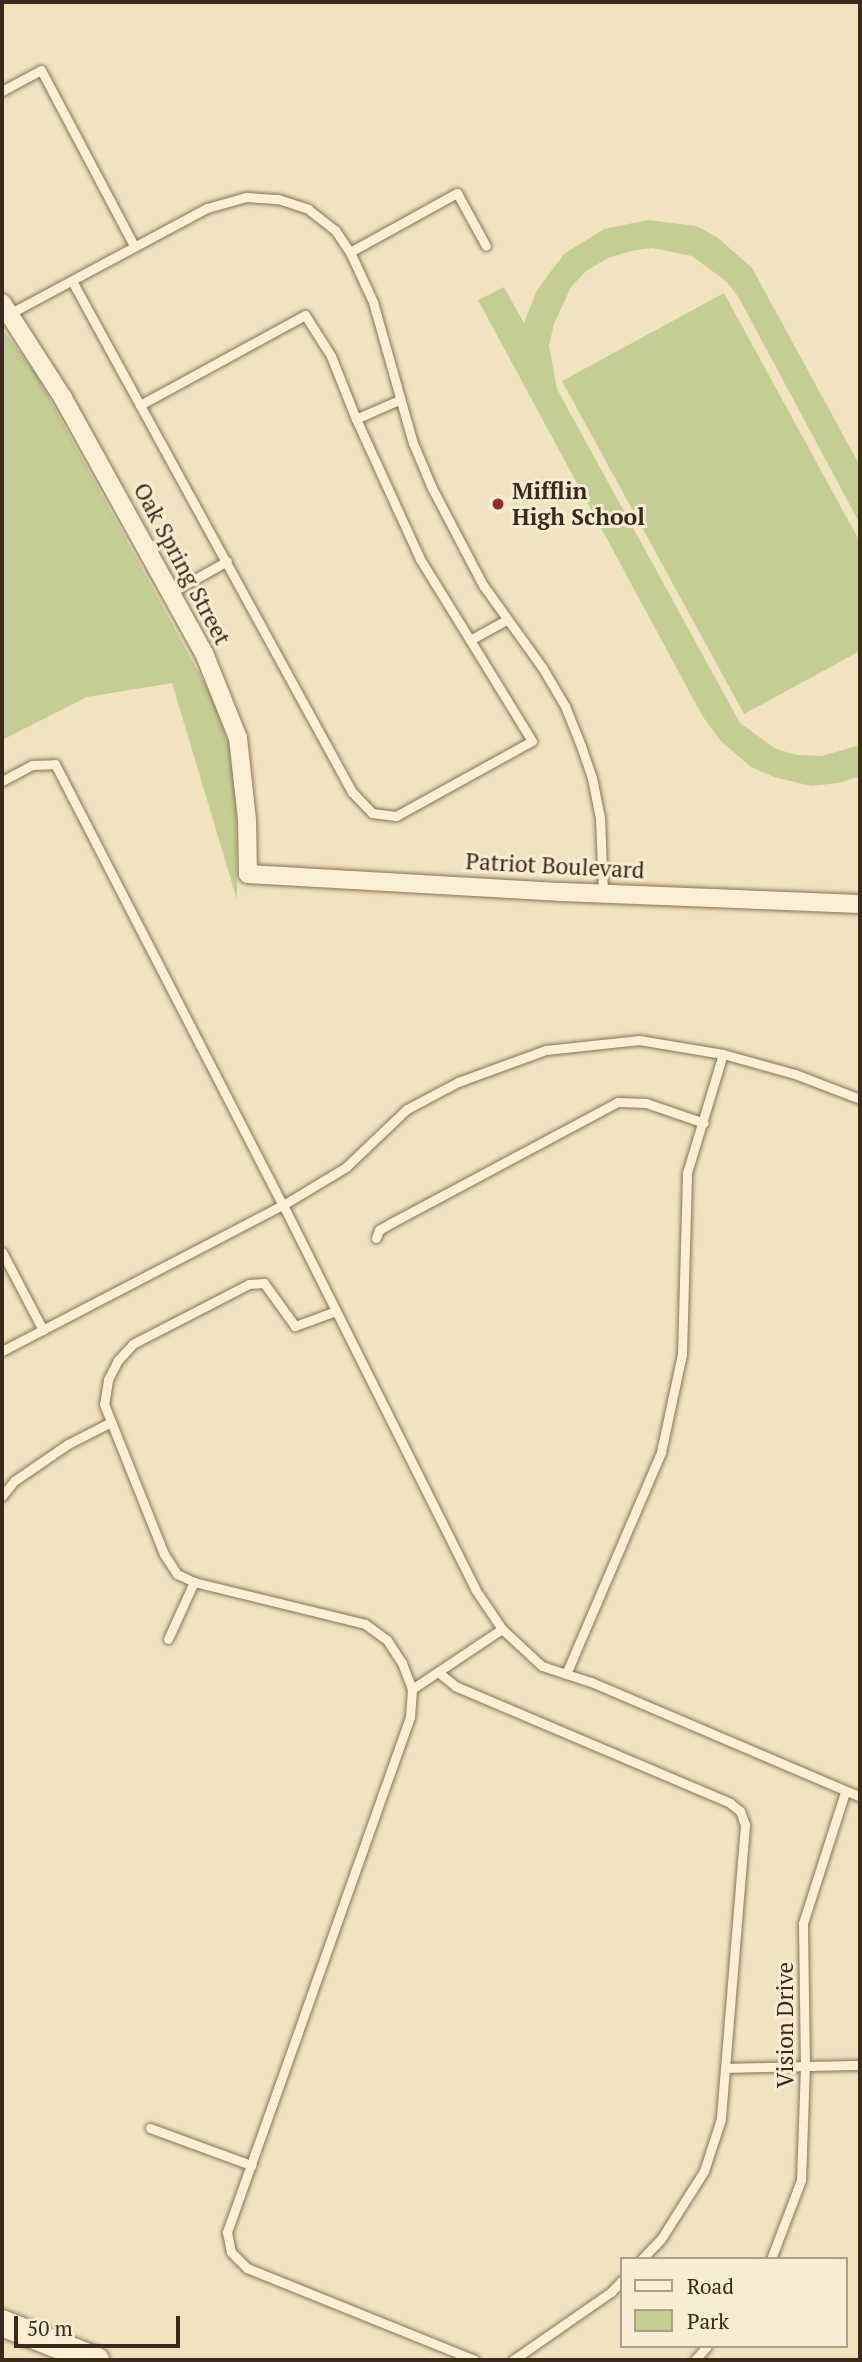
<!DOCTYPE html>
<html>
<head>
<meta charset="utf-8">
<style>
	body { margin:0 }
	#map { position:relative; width:862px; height:2362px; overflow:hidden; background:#f0e4c0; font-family:"PT Serif",serif }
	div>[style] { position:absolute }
	.green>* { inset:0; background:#c4ce94 }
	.roads { filter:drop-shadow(0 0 2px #897457) drop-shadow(0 0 2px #897457) }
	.service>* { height:9px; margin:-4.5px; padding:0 4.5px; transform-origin:4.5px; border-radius:4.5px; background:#faf0d4 }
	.minor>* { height:18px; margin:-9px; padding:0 9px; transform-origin:9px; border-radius:9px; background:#faf0d4 }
	.secondary>* { height:26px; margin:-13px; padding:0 13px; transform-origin:13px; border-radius:13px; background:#faf0d4 }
	.dots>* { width:19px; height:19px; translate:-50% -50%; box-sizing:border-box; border:4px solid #f7edd0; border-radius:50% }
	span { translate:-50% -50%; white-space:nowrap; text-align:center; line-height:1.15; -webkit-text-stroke:6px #f7edd0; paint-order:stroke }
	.poi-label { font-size:23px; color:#382b1c; font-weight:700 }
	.left { translate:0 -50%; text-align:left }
	.street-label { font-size:23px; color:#382b1c }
	.frame { position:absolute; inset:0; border:4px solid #382b1c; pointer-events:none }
	.legend { position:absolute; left:620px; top:2257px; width:228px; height:91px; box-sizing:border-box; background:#f7edd0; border:2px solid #ab9f88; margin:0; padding:9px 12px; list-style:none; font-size:21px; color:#382b1c }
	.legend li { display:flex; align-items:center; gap:14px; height:35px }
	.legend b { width:35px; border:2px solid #ab9f88 }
	.scale { position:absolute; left:14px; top:2316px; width:166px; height:32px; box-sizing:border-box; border:4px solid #382b1c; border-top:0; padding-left:9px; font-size:21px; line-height:24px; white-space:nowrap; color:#382b1c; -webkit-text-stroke:5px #f7edd0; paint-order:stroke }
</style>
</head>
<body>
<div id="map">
	<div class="green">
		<i style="clip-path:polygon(648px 220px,696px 226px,717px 237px,752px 268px,860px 466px,860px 524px,739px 298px,727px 282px,692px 256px,652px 248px,631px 251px,608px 258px,586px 271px,571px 287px,554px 324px,549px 346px,557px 389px,740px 723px,776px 749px,797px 755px,822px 756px,860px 745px,860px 776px,839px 783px,811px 786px,774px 777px,751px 767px,721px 741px,703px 717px,478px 300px,504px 287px,524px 323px,537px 290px,564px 254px,604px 229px)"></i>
		<i style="clip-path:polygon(724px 293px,860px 542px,860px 651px,744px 714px,562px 381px)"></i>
		<i style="clip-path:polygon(2px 329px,36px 374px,212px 697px,231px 751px,236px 800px,237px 900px,172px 683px,87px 697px,2px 740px)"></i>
	</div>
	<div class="roads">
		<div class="service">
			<i style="left:2px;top:91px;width:44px;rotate:-28.3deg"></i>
			<i style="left:41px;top:70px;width:199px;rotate:62.1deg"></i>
			<i style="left:350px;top:252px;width:122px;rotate:-28.9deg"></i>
			<i style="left:457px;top:193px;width:60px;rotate:61.3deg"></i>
			<i style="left:72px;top:281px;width:583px;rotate:61.28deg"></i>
			<i style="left:352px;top:792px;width:29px;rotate:46deg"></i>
			<i style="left:372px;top:813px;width:24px;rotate:7deg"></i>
			<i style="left:396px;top:816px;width:155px;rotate:-28.9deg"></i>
			<i style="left:532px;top:741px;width:119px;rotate:-121.5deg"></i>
			<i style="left:470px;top:640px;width:43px;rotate:-28.9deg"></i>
			<i style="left:9px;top:314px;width:225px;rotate:-28.2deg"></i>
			<i style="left:207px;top:208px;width:41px;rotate:-15.8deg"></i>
			<i style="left:246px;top:197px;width:32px;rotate:4deg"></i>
			<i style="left:278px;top:199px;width:32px;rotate:18deg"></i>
			<i style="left:308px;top:209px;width:34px;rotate:38deg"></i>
			<i style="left:335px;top:230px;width:27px;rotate:56deg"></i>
			<i style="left:350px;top:252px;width:55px;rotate:65.3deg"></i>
			<i style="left:373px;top:302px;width:147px;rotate:74.2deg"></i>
			<i style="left:413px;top:443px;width:49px;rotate:67.1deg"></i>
			<i style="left:432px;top:488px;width:110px;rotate:62.3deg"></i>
			<i style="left:483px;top:585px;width:101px;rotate:54.3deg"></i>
			<i style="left:542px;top:667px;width:45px;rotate:59.5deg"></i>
			<i style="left:565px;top:706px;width:43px;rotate:68.2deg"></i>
			<i style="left:581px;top:746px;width:34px;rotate:71deg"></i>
			<i style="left:592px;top:778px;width:41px;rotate:78.7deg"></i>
			<i style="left:600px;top:818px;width:75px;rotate:87.7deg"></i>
			<i style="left:399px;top:400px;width:47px;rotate:156.2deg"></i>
			<i style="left:356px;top:419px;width:154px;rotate:65.4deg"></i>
			<i style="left:420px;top:559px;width:95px;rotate:58.3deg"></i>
			<i style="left:140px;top:405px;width:188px;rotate:-28.6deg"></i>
			<i style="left:305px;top:315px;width:49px;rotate:57.6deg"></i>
			<i style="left:331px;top:356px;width:68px;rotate:68.4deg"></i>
			<i style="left:172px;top:592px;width:63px;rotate:-29.4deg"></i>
			<i style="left:2px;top:781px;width:34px;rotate:-28deg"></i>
			<i style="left:32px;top:765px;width:23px;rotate:-2deg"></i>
			<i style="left:55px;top:764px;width:496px;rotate:62.7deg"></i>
			<i style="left:283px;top:1205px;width:429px;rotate:63.4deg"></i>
			<i style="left:475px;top:1589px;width:48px;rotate:56deg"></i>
			<i style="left:502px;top:1629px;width:54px;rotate:42.8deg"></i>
			<i style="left:542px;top:1666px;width:52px;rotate:18.1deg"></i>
			<i style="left:591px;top:1682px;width:293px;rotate:23.1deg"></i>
			<i style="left:376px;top:1238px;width:9px;rotate:-69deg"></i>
			<i style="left:379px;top:1230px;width:16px;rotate:-30deg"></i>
			<i style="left:393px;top:1222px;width:255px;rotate:-28.1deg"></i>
			<i style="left:618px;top:1102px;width:28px;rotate:2deg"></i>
			<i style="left:646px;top:1103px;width:61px;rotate:19deg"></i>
			<i style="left:2px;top:1252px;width:88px;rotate:62.3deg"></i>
			<i style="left:336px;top:1311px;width:44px;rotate:159.9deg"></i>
			<i style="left:295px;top:1326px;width:53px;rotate:-125.8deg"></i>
			<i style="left:264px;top:1283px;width:15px;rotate:176deg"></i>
			<i style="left:249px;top:1284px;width:131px;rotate:152.7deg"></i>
			<i style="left:133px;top:1344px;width:22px;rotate:133deg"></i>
			<i style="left:118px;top:1360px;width:22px;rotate:117deg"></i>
			<i style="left:108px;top:1380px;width:24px;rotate:99deg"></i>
			<i style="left:104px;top:1404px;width:162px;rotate:68.2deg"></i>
			<i style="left:164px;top:1554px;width:24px;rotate:57deg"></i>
			<i style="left:177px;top:1574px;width:19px;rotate:25deg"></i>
			<i style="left:194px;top:1582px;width:176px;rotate:13.8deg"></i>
			<i style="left:365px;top:1624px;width:27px;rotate:36deg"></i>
			<i style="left:387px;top:1640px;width:27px;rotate:57deg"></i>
			<i style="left:402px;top:1663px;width:28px;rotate:69deg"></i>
			<i style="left:412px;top:1689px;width:28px;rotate:94deg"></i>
			<i style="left:410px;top:1717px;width:547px;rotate:109.56deg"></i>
			<i style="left:227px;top:2232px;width:20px;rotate:79deg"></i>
			<i style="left:231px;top:2252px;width:23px;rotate:45deg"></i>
			<i style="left:247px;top:2268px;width:246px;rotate:22deg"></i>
			<i style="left:2px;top:1351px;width:317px;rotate:-27.5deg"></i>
			<i style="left:283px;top:1205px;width:74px;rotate:-31.1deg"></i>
			<i style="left:346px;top:1167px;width:84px;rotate:-43.6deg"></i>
			<i style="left:407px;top:1109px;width:58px;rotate:-27.9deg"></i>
			<i style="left:458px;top:1082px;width:94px;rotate:-20deg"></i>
			<i style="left:546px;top:1050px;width:94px;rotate:-6.1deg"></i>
			<i style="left:639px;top:1040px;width:85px;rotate:9.5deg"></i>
			<i style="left:723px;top:1054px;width:75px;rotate:15.5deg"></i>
			<i style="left:795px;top:1074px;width:70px;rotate:21deg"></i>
			<i style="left:2px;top:1496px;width:19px;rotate:-51deg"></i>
			<i style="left:14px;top:1481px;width:65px;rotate:-34.4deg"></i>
			<i style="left:68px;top:1444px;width:48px;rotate:-27.1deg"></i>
			<i style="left:168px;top:1639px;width:63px;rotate:-65.5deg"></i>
			<i style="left:438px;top:1672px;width:22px;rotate:39deg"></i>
			<i style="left:455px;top:1686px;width:299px;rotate:23deg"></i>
			<i style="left:730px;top:1803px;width:13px;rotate:39deg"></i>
			<i style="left:740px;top:1811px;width:15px;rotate:70deg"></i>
			<i style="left:745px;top:1825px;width:295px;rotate:94.7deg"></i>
			<i style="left:721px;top:2119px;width:55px;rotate:108.1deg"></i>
			<i style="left:704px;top:2171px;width:80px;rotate:122.3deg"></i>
			<i style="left:661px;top:2239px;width:28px;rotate:134deg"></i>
			<i style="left:566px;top:1674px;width:241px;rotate:-66.8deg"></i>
			<i style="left:661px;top:1452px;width:100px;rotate:-77.9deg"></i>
			<i style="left:682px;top:1354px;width:181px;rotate:-88.4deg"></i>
			<i style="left:687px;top:1173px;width:124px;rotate:-73.2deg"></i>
			<i style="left:412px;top:1689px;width:108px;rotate:-33.7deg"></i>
			<i style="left:726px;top:2068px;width:134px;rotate:-1.3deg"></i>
			<i style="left:150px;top:2128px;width:108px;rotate:20.1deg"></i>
			<i style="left:771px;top:2259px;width:85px;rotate:-69.2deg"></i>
			<i style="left:801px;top:2180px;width:112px;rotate:-88deg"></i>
			<i style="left:805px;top:2068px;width:145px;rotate:-90.8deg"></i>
			<i style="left:803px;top:1923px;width:138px;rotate:-72.2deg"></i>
			<i style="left:513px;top:2360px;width:119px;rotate:-34.8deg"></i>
			<i style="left:611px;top:2292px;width:16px;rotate:-47deg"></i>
			<i style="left:695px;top:2360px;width:18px;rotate:-49deg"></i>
		</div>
		<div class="minor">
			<i style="left:2px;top:303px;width:113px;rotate:57.3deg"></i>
			<i style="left:63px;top:398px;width:291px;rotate:61.1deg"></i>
			<i style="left:204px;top:653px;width:92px;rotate:68.2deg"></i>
			<i style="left:238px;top:738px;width:82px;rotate:83.7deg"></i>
			<i style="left:247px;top:820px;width:54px;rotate:88.9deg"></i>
			<i style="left:248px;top:874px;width:315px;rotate:3.3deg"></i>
			<i style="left:562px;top:892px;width:298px;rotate:2.3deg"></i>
		</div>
		<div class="secondary">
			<i style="left:2px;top:2323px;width:101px;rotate:21.5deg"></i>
		</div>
	</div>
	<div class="dots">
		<i style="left:498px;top:504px;background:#9b2925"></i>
	</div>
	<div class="poi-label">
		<span class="left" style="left:512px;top:504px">Mifflin<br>High School</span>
	</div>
	<div class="street-label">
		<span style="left:182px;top:564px;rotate:62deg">Oak Spring Street</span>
		<span style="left:555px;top:866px;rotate:3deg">Patriot Boulevard</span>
		<span style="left:785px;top:2025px;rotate:-90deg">Vision Drive</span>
	</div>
	<div class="frame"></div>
	<ul class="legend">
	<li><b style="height:9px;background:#faf0d4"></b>Road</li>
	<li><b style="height:19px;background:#c4ce94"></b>Park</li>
	</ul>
	<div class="scale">50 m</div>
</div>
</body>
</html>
